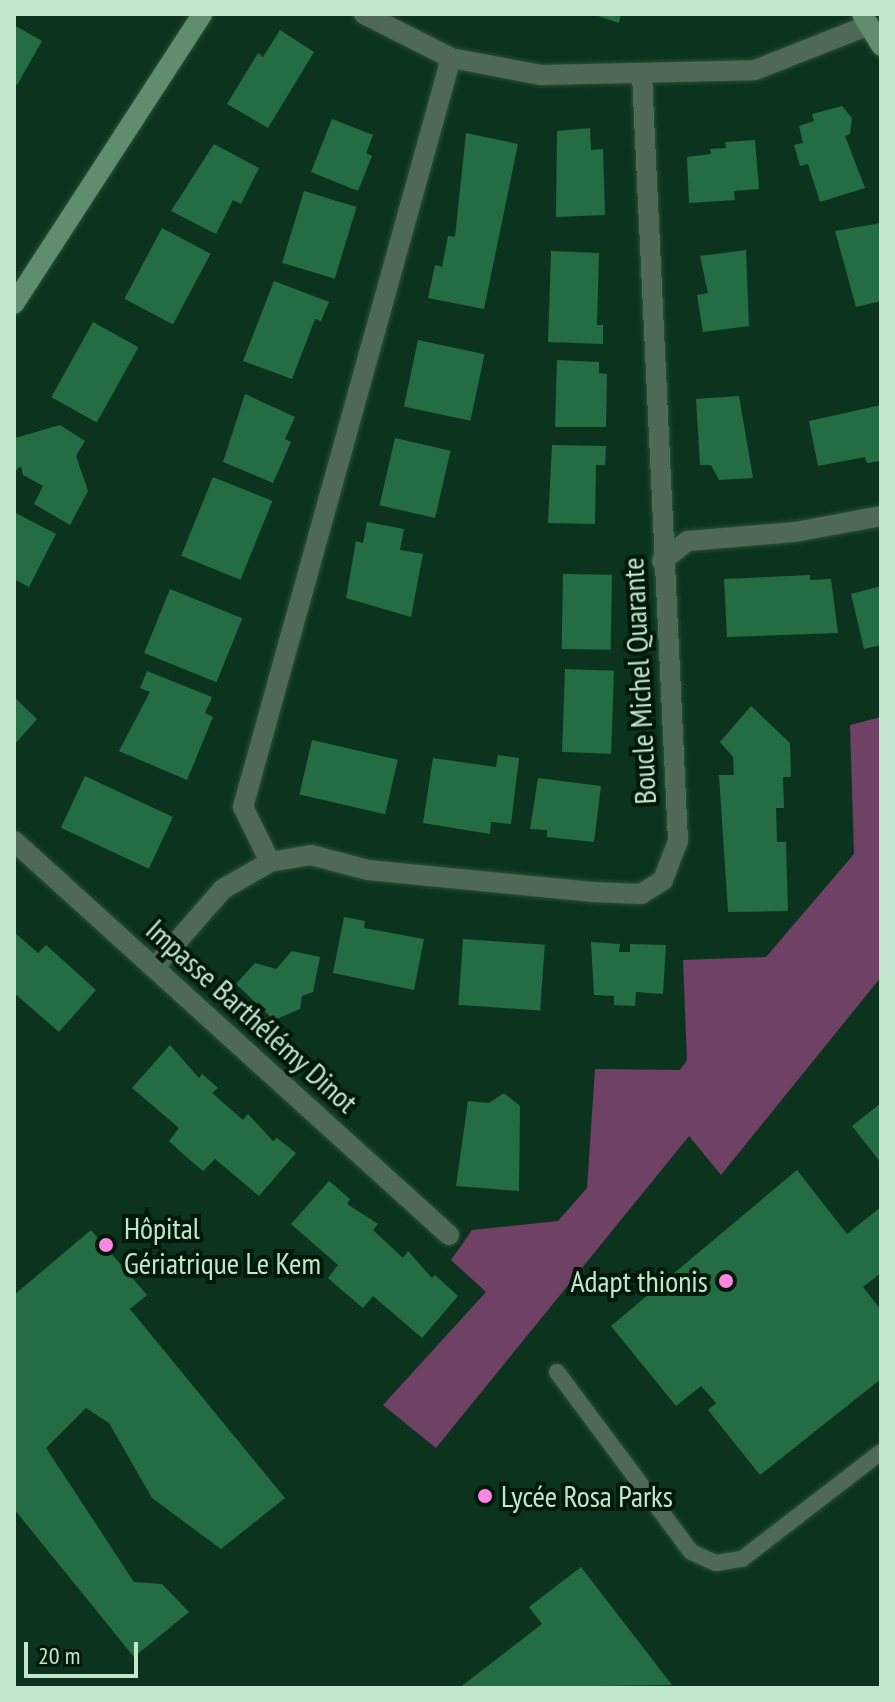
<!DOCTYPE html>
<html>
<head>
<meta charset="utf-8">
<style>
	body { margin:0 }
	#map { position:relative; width:895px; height:1702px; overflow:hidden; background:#0c331d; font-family:"PT Sans Narrow",sans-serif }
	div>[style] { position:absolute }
	.green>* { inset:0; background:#6f4165 }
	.building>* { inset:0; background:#246d44; transform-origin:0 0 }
	.roads { filter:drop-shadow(0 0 2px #295039) drop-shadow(0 0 2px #295039) }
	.lane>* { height:16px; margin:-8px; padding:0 8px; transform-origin:8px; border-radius:8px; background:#4e6a57 }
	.street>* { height:20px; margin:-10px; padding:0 10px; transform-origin:10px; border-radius:10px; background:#4e6a57 }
	.secondary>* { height:20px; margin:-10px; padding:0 10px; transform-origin:10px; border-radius:10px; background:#608d6f }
	.dots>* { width:22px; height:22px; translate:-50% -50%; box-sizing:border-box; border:4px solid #001908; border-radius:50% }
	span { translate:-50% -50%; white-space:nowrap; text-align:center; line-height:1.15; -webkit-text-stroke:8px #001908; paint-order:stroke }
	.street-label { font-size:30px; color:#c3e6ce }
	.poi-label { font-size:30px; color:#c3e6ce }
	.left { translate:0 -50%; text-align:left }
	.right { translate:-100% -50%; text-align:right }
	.frame { position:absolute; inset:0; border:16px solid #c3e6ce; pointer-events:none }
	.scale { position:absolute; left:24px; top:1642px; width:114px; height:36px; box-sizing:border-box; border:4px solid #c3e6ce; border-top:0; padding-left:10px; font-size:24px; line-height:28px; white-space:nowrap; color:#c3e6ce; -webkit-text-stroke:6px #001908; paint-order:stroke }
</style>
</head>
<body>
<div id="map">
	<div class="green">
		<i style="clip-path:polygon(881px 717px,881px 977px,721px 1175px,689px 1136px,436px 1448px,383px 1405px,486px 1292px,451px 1260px,472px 1230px,558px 1221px,587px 1188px,595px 1069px,680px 1070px,687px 1060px,683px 960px,766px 957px,854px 854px,850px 725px)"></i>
	</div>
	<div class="building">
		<i style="clip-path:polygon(592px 14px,621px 14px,619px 23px)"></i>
		<i style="clip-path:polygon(14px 25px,42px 41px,17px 85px,14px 84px)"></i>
		<i style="clip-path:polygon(280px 30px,314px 52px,268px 128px,227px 104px,258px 53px,263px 57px)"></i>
		<i style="clip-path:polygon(842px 106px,852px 118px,850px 134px,845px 136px,865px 188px,820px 202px,808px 164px,800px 166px,794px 145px,803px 143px,799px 126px,814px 121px,812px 114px)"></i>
		<i style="clip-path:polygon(332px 119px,373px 135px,366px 153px,372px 156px,358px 191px,311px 172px)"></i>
		<i style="clip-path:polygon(590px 128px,591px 150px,603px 149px,605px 215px,556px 217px,557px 131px)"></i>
		<i style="clip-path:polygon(466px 133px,518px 144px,484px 309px,428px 298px,435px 265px,442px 267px,448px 236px,455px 237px)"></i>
		<i style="clip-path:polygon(755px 140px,759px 189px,734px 191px,735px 200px,689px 203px,687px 157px,711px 154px,710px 149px,726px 148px,725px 142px)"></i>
		<i style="clip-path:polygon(214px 144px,259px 168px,241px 204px,233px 200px,216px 234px,171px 211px)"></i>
		<i style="left:304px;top:191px;width:55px;height:75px;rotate:17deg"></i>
		<i style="clip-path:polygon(881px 223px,881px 301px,856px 307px,835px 231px)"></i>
		<i style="left:162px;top:228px;width:55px;height:80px;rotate:28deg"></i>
		<i style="clip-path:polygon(746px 250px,749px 326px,703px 332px,697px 295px,708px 293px,700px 256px)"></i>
		<i style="clip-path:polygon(551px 251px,599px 253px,597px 325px,603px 325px,603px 344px,548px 342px)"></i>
		<i style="clip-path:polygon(274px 281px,329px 302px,321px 321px,315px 319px,292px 379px,243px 361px)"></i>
		<i style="left:93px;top:322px;width:52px;height:86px;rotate:29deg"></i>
		<i style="left:418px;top:340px;width:68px;height:68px;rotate:12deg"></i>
		<i style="clip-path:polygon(557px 360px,599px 362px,599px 373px,607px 374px,606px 427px,555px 427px)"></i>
		<i style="clip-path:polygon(245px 394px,295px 417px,285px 439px,291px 442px,273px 483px,223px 462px)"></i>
		<i style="clip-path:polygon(739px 396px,753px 478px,719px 480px,711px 465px,700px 465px,696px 399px)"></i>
		<i style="clip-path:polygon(881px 405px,881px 461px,867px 463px,865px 457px,818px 466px,809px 421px)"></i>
		<i style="clip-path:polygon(60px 425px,85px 441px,76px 456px,88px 491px,70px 525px,34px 504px,43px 486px,23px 475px,21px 466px,14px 472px,15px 438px)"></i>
		<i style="left:395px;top:438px;width:57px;height:69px;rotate:13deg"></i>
		<i style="clip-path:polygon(552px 445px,606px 446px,605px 465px,596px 465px,595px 524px,548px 523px)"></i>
		<i style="left:213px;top:477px;width:64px;height:85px;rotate:22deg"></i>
		<i style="clip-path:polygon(14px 512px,56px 534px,29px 587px,14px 579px)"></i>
		<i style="clip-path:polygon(367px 522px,404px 529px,400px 550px,423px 554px,411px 617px,346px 598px,356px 541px,363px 543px)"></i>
		<i style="left:563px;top:574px;width:49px;height:75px;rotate:1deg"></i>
		<i style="clip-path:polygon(810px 575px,810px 580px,831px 579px,838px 633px,727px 637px,724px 579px)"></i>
		<i style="clip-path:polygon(881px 586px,881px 645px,864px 649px,851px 594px)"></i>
		<i style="left:170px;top:589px;width:78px;height:69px;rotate:22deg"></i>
		<i style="left:565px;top:669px;width:49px;height:83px;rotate:2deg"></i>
		<i style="clip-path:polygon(147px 671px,212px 697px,205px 713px,213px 717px,187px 780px,119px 751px,150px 692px,140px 688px)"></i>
		<i style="clip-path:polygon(14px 697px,37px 719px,14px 745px)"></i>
		<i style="clip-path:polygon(751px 706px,790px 743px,791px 777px,783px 777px,784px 808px,776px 808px,777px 842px,786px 842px,788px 911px,728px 912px,719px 775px,734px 775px,733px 757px,720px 742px)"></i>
		<i style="left:312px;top:740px;width:88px;height:56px;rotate:13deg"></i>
		<i style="clip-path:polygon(498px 755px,519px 758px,511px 824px,491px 822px,490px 834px,423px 823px,433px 758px,496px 767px)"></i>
		<i style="left:85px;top:776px;width:97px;height:57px;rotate:25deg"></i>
		<i style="clip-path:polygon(538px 778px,601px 786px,594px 842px,547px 837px,547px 830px,530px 829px)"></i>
		<i style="clip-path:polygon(344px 917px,365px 921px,364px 928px,424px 939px,414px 990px,333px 973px)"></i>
		<i style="clip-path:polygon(14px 932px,38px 953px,46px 945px,96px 990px,59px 1032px,14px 993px)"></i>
		<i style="left:463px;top:939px;width:82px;height:66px;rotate:4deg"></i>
		<i style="clip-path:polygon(591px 942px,620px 944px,619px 952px,630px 952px,630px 944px,666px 945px,663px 994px,636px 992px,635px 1006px,614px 1005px,614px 996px,594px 995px)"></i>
		<i style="clip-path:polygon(292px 951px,320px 957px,313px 992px,302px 996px,300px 1009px,274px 1020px,236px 984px,255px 963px,276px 969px)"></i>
		<i style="clip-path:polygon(170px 1045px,199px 1078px,202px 1074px,218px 1088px,212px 1093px,243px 1120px,248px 1114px,273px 1141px,277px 1138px,296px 1153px,259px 1196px,215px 1159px,203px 1171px,184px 1155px,169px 1141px,179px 1128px,132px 1088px)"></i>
		<i style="clip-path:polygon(504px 1093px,520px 1106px,519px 1191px,456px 1186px,468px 1101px,489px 1103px)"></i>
		<i style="clip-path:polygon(881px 1103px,881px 1163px,852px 1126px)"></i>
		<i style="clip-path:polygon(797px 1170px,847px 1234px,881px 1207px,881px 1273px,863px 1287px,881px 1310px,881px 1379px,760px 1475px,708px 1410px,716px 1403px,701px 1386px,676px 1406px,611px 1326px)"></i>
		<i style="clip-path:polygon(329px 1181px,350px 1199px,347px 1204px,378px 1224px,373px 1230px,387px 1243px,403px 1258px,408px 1251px,432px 1278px,435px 1275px,458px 1296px,422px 1338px,373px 1296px,363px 1308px,344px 1292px,328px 1278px,338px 1265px,291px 1224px)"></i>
		<i style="clip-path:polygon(91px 1230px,147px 1295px,130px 1309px,285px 1498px,221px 1549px,152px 1498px,109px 1423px,86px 1408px,46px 1448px,134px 1582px,162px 1584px,189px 1612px,134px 1657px,14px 1509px,14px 1295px)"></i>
		<i style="clip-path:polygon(581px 1567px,672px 1685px,459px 1688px,542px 1624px,529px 1607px)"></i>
	</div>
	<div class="roads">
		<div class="lane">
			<i style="left:557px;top:1372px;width:224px;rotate:53.3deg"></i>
			<i style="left:691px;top:1552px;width:27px;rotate:24deg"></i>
			<i style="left:716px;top:1563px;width:26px;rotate:-9deg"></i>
			<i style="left:742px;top:1559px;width:175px;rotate:-37.6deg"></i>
		</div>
		<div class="street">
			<i style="left:364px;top:14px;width:97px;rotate:26.8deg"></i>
			<i style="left:451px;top:58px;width:92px;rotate:10.7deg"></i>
			<i style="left:541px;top:75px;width:214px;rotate:-1.3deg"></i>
			<i style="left:755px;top:70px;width:123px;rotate:-21.5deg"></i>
			<i style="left:662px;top:561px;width:33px;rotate:-38deg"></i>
			<i style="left:688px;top:541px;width:107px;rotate:-4.8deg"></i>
			<i style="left:795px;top:532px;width:87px;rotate:-10.5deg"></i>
			<i style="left:14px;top:841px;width:587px;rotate:42.17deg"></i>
			<i style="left:270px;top:862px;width:42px;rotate:-9.7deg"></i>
			<i style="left:311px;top:855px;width:59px;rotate:14.7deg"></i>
			<i style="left:368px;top:870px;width:226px;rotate:5.6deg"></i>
			<i style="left:593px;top:892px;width:48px;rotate:2.4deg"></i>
			<i style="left:641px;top:894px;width:26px;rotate:-32deg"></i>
			<i style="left:663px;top:880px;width:42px;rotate:-69deg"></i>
			<i style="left:678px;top:841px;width:767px;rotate:-92.69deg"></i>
			<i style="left:154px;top:968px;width:105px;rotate:-48.9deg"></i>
			<i style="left:223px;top:889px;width:54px;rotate:-29.9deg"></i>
			<i style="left:270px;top:862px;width:61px;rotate:-116.1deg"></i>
			<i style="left:243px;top:807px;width:777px;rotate:-74.48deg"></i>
		</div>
		<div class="secondary">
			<i style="left:862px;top:14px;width:37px;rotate:59deg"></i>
			<i style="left:14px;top:304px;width:346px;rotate:-57deg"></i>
		</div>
	</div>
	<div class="dots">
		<i style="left:106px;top:1245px;background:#fb86e4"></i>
		<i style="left:726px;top:1281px;background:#fb86e4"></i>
		<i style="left:485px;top:1496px;background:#fb86e4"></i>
	</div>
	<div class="street-label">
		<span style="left:639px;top:681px;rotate:-93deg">Boucle Michel Quarante</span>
		<span style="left:252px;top:1016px;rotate:42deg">Impasse Barthélémy Dinot</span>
	</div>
	<div class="poi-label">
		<span class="left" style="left:124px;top:1245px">Hôpital<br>Gériatrique Le Kem</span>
		<span class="right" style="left:708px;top:1281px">Adapt thionis</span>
		<span class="left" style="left:501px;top:1496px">Lycée Rosa Parks</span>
	</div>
	<div class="frame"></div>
	<div class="scale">20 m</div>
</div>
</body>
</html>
